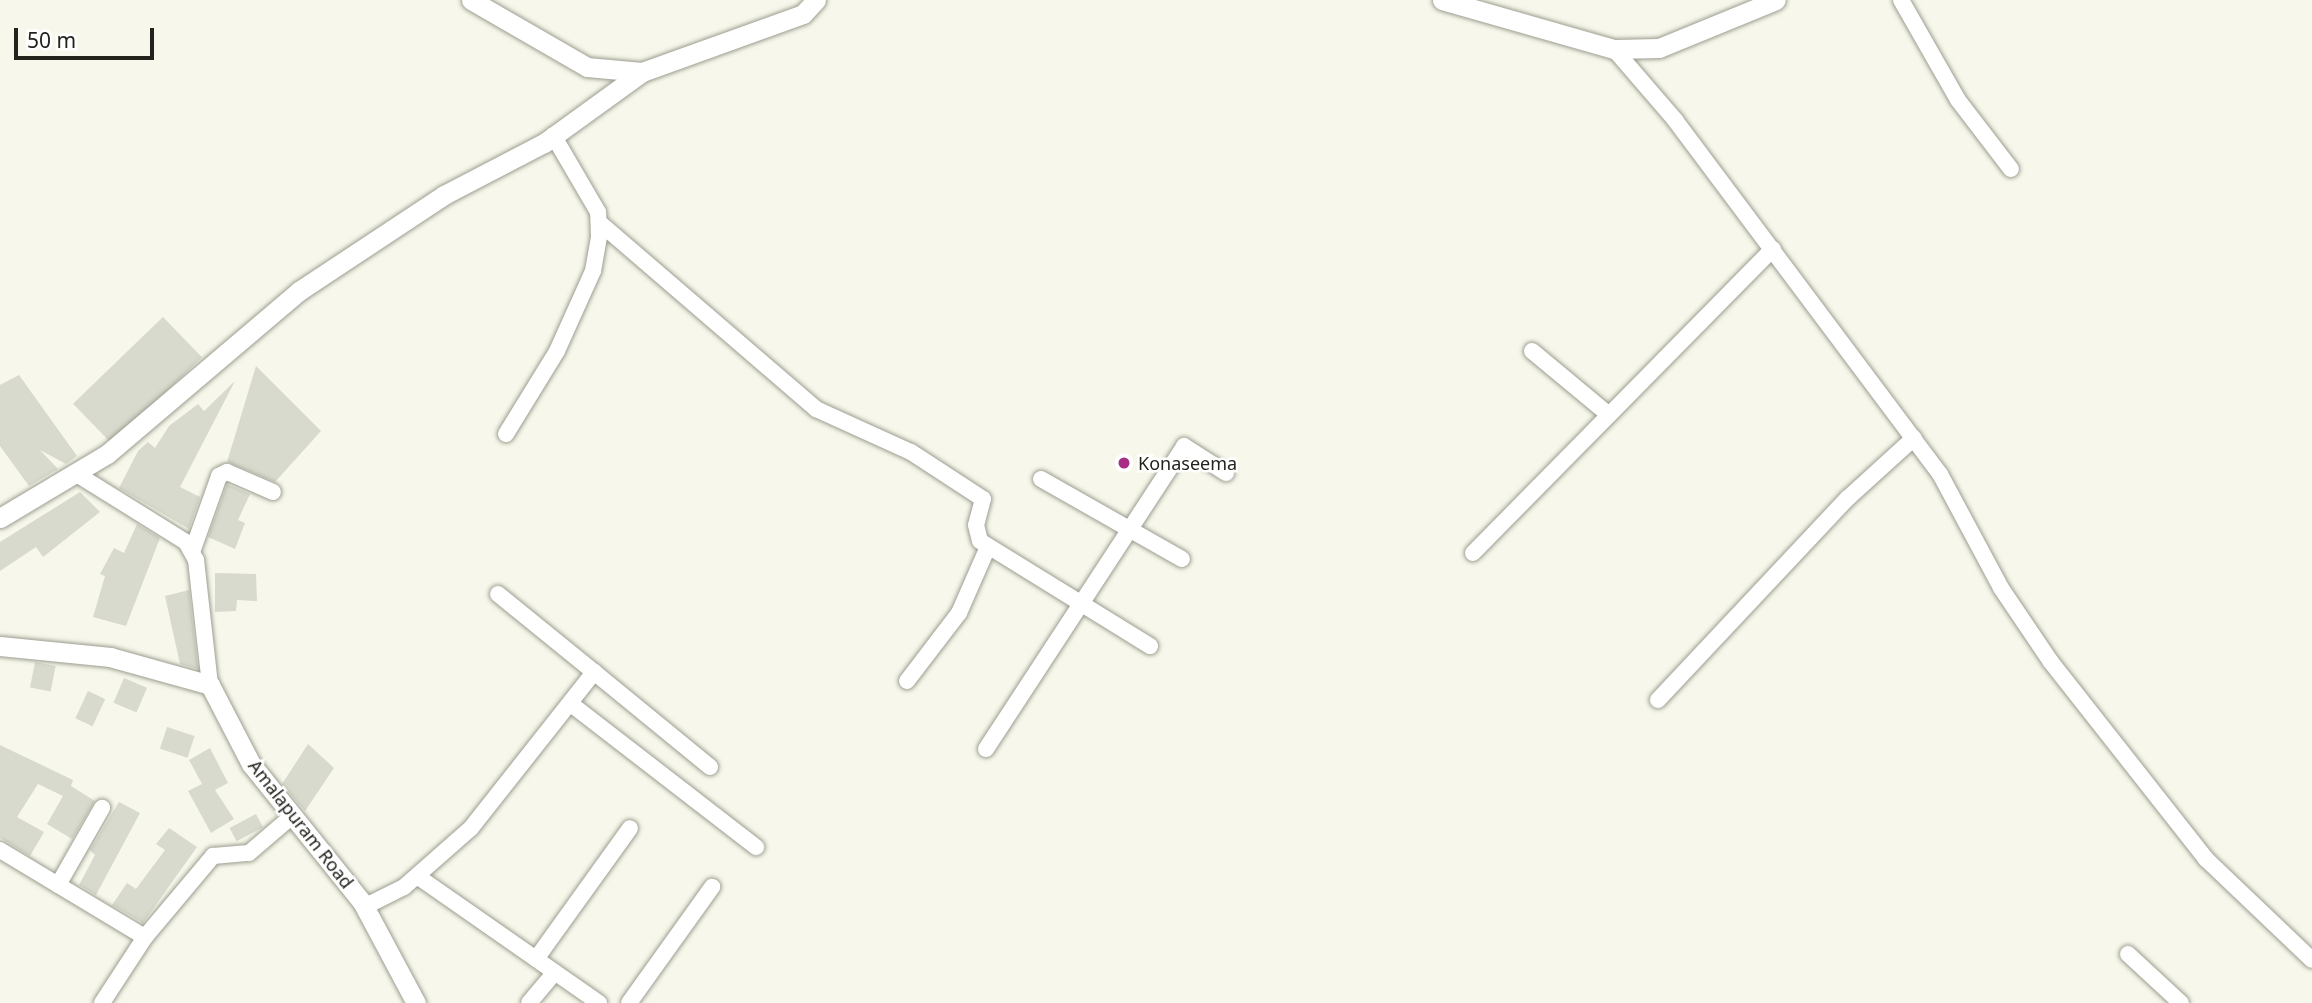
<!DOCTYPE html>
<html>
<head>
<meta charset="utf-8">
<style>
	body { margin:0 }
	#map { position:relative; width:2312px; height:1003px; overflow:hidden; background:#f7f8eb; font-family:"Noto Sans",sans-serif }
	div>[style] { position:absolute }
	.building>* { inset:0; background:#d8dacd; transform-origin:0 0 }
	.roads { filter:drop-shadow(0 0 2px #9c9d90) drop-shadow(0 0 2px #9c9d90) }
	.minor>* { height:16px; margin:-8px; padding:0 8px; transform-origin:8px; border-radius:8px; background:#fff }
	.tertiary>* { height:19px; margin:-9.5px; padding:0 9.5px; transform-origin:9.5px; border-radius:9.5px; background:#fff }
	.dots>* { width:19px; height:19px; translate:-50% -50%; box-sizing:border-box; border:4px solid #fff; border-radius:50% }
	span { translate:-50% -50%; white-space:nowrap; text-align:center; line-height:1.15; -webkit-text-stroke:5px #fff; paint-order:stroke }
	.poi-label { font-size:18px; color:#23231e }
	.left { translate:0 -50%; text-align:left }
	.street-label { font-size:18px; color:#23231e }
	.scale { position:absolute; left:14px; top:28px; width:140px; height:32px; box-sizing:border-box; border:4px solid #23231e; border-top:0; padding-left:9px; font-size:21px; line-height:24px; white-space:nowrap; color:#23231e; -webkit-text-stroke:5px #fff; paint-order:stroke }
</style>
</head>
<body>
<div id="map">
	<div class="building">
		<i style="left:163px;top:317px;width:56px;height:125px;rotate:46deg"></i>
		<i style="clip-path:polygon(256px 366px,321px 431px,275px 482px,227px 462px)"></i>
		<i style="clip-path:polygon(19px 375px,77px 456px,66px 464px,40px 450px,58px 469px,29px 486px,0 446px,0 385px)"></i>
		<i style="clip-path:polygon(235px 381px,180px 487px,200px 497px,189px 529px,119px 488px,138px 451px,148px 442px,155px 448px,169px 426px,198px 404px,204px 411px)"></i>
		<i style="clip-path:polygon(227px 484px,250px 494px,238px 520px,245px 523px,235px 549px,208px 537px)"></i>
		<i style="clip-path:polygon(80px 492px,100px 512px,43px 557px,36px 547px,0 571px,0 542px)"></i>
		<i style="clip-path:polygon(137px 524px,160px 538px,126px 626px,93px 617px,105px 576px,100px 574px,114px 548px,124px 553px)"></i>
		<i style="clip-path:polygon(215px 573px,256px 574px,257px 601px,237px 600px,236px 611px,215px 612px)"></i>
		<i style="clip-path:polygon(189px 590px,198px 669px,180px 664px,165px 596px)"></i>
		<i style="left:35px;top:662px;width:21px;height:26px;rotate:11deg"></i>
		<i style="left:124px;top:678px;width:25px;height:27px;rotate:23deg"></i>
		<i style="left:88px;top:691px;width:19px;height:30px;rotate:25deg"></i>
		<i style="left:167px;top:727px;width:29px;height:23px;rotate:18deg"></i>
		<i style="clip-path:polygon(308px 744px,334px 768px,305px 811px,282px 784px)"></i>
		<i style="clip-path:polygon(0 745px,73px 780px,71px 786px,95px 801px,72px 839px,47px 824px,63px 796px,38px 784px,17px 817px,44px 832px,30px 856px,0 838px)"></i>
		<i style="clip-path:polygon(210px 748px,228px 783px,215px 790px,234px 819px,211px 833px,188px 791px,202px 784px,189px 760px)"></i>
		<i style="clip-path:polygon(119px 802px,140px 813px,96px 895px,79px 885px,95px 855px,90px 850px)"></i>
		<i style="left:256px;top:814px;width:15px;height:30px;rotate:62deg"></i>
		<i style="clip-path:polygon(169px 828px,197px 847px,143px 923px,112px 905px,127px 883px,136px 889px,165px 850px,156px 844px)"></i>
	</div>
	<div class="roads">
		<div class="minor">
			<i style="left:1901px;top:0;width:115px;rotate:60.3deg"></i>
			<i style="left:1958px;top:100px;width:87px;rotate:52.5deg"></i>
			<i style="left:1614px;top:49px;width:94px;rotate:49.3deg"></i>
			<i style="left:1675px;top:120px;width:442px;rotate:53.2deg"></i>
			<i style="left:1940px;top:474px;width:129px;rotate:61.8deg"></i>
			<i style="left:2001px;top:588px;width:89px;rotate:56deg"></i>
			<i style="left:2051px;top:662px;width:251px;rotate:51.8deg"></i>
			<i style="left:2206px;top:859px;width:146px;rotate:43.6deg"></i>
			<i style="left:601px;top:224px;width:284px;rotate:40.7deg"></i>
			<i style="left:816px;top:409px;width:104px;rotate:24.4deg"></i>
			<i style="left:911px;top:452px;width:86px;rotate:33.1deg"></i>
			<i style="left:983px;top:499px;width:27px;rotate:105deg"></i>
			<i style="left:976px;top:525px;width:16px;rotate:76deg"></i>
			<i style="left:980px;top:541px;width:200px;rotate:31.7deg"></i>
			<i style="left:1532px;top:351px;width:100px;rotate:39.7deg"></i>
			<i style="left:506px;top:434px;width:97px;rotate:-58.4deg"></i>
			<i style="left:557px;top:351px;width:88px;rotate:-65.8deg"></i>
			<i style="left:593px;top:271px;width:35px;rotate:-80deg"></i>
			<i style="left:599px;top:237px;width:25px;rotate:-92deg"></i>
			<i style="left:598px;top:212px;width:89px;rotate:-120.3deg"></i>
			<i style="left:75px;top:473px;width:131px;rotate:31.9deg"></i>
			<i style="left:186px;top:542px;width:21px;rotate:61deg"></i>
			<i style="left:196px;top:560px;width:126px;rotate:83.6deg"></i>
			<i style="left:1041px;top:479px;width:162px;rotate:29.6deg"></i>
			<i style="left:192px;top:552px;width:81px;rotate:-70.4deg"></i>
			<i style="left:219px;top:476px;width:9px;rotate:-27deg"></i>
			<i style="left:227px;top:472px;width:50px;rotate:23.5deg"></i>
			<i style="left:1473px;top:553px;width:427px;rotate:-45.4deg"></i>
			<i style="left:498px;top:594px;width:124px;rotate:39.1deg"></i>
			<i style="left:907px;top:681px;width:86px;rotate:-52.6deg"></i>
			<i style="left:959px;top:613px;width:72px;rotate:-66.3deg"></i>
			<i style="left:1658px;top:700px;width:277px;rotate:-46.8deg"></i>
			<i style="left:1848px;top:498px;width:89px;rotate:-42.3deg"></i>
			<i style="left:571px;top:704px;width:234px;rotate:37.7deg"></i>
			<i style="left:986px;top:749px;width:362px;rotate:-56.8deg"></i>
			<i style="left:1184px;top:446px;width:50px;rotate:32.7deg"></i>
			<i style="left:0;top:850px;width:169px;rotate:31deg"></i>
			<i style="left:145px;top:937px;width:106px;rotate:-50deg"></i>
			<i style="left:213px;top:856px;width:36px;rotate:-5deg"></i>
			<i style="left:249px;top:853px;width:55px;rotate:-40.6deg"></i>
			<i style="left:417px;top:876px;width:222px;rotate:34.9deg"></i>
			<i style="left:58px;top:885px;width:89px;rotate:-60.3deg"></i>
			<i style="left:364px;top:907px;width:45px;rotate:-26.6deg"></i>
			<i style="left:404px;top:887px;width:89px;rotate:-41.4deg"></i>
			<i style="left:471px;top:828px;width:199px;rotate:-51.7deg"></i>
			<i style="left:594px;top:672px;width:150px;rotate:39.3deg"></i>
			<i style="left:2128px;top:954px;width:72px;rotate:42.8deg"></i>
			<i style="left:536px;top:959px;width:161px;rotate:-54.3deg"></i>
			<i style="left:102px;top:1003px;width:79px;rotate:-56.9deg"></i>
			<i style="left:529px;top:1003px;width:40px;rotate:-50deg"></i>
			<i style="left:629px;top:1003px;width:143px;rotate:-54.4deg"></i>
		</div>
		<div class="tertiary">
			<i style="left:471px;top:0;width:134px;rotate:30deg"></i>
			<i style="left:587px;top:67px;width:55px;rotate:5.2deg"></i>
			<i style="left:642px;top:72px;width:171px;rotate:-19.8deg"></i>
			<i style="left:803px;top:14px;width:19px;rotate:-47deg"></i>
			<i style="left:1442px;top:0;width:179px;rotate:15.9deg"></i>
			<i style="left:1614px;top:49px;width:45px;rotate:-1.3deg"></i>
			<i style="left:1659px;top:48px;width:126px;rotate:-22.3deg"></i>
			<i style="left:0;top:518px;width:125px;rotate:-30.9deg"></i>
			<i style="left:107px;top:454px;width:252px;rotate:-40.3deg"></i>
			<i style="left:299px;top:291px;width:174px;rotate:-33.5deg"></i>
			<i style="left:444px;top:195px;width:113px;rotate:-27.5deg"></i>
			<i style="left:544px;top:143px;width:121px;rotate:-35.9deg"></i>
			<i style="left:0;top:646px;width:111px;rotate:5.7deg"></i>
			<i style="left:110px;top:657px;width:104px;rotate:15.6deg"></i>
			<i style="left:210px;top:685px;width:89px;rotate:62.6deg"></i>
			<i style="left:251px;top:764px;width:177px;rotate:51.2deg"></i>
			<i style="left:362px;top:902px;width:115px;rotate:61.9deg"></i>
		</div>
	</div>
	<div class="dots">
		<i style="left:1124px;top:463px;background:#a62e85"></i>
	</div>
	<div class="poi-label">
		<span class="left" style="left:1138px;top:463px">Konaseema</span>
	</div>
	<div class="street-label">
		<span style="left:301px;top:824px;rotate:52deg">Amalapuram Road</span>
	</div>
	<div class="scale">50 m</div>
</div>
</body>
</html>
